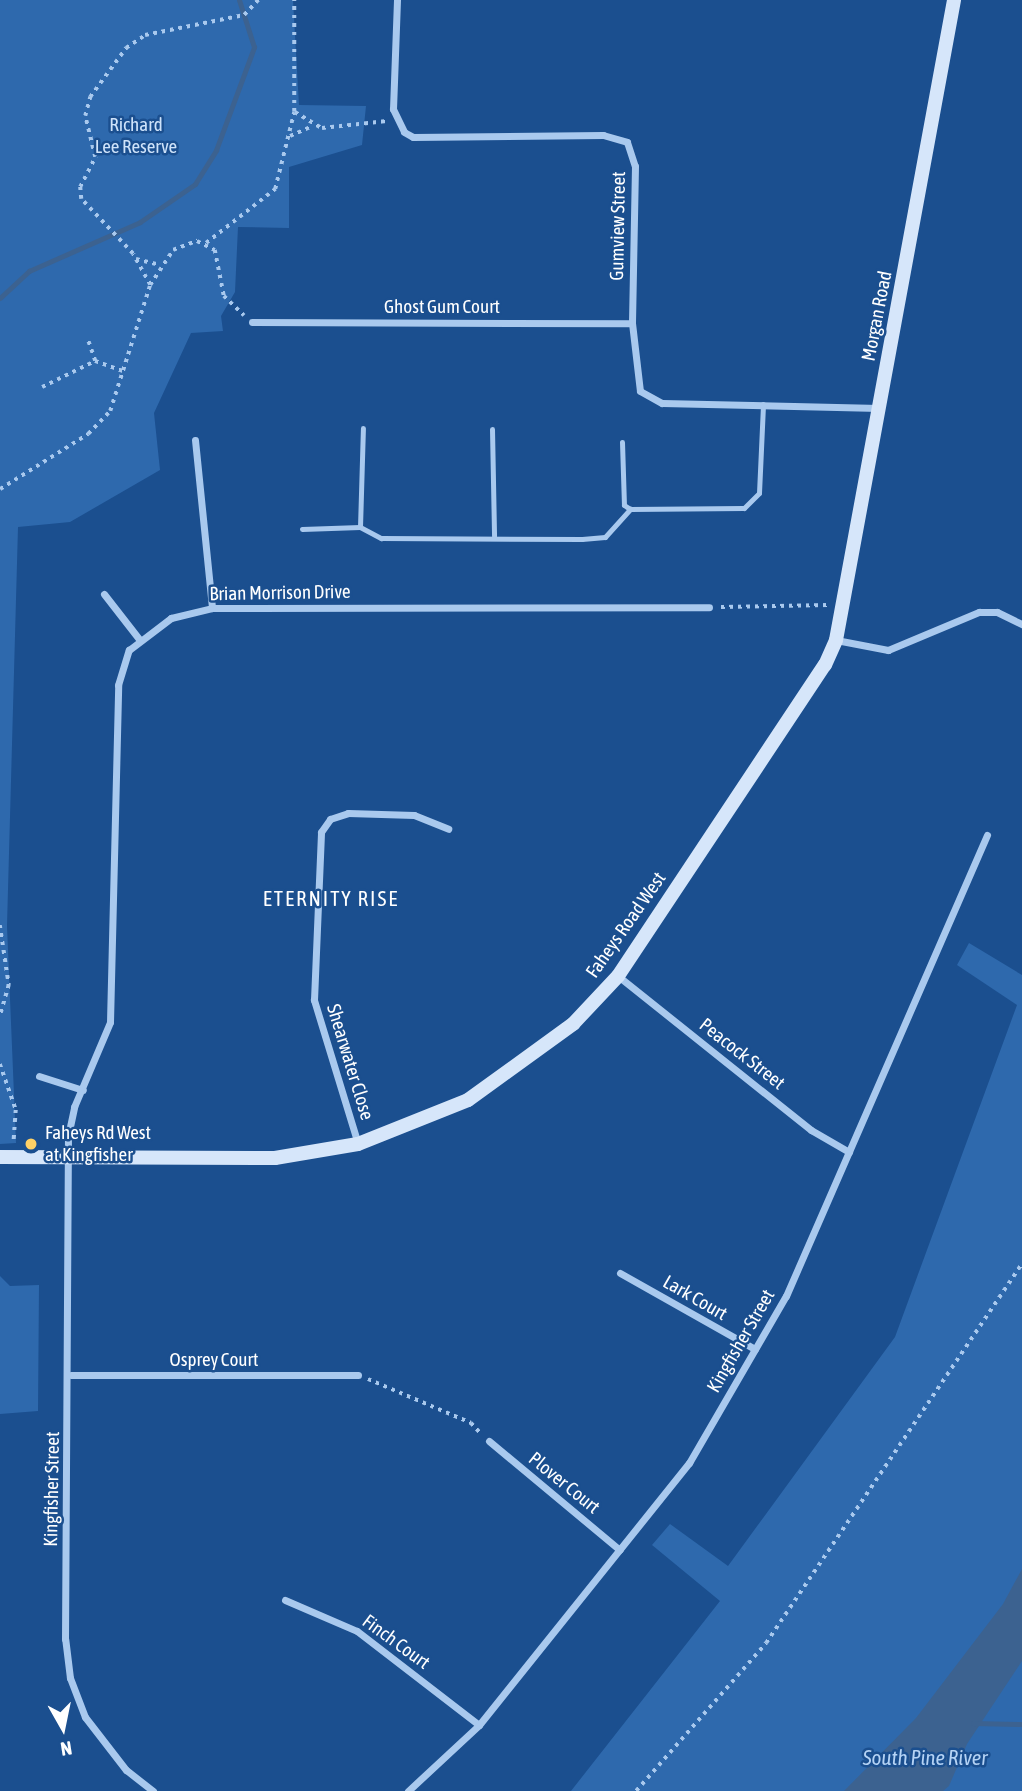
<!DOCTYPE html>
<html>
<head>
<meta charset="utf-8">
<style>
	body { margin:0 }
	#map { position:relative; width:1022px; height:1791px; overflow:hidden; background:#1b4f8f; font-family:"Asap Condensed",sans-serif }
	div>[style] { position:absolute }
	.green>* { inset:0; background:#2e69ad }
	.water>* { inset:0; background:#3c6290 }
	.stream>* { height:5px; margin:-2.5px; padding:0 2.5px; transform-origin:2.5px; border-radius:2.5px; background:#3c6290 }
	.path>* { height:3.5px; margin-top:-1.75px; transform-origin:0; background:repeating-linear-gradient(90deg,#a9c9ee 0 3.5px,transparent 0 8.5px) }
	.lane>* { height:5px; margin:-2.5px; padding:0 2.5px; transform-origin:2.5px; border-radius:2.5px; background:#a9c9ee }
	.street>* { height:7px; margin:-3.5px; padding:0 3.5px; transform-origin:3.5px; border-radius:3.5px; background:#a9c9ee }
	.secondary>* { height:14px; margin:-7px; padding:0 7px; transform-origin:7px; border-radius:7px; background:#d6e6fa }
	.dots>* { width:19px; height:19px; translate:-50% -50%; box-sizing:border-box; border:4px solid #1b4f8f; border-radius:50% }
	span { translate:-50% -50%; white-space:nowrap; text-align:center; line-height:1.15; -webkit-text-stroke:5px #1b4f8f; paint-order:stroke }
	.park-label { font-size:19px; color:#cfe3fa }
	.street-label { font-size:19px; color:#fff }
	.poi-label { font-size:19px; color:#fff }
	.left { translate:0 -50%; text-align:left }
	.neighbourhood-label { font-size:21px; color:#fff; letter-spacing:2px }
	.water-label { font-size:21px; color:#b5d3f5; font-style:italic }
	.north { position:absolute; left:28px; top:1693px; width:70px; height:70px; -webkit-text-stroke:5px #1b4f8f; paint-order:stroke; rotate:171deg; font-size:19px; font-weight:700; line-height:28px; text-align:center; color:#fff }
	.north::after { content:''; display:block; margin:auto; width:24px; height:32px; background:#fff; clip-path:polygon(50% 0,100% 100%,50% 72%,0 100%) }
</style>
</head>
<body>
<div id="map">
	<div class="green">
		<i style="clip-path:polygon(0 0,293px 0,299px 105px,366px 106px,362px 145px,289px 167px,289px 228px,238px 227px,235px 292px,221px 316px,223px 331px,191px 333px,154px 413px,160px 470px,70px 522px,18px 527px,7px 926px,16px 1143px,0 1144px)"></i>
		<i style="clip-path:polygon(969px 943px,1022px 975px,1022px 1791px,571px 1791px,720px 1601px,652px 1545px,670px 1524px,728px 1566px,895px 1337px,1017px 1005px,957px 965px)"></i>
		<i style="clip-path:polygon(0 1276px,10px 1286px,39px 1285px,38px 1411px,0 1414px)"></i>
	</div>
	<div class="water">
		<i style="clip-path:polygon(1022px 1569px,1022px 1661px,967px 1744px,949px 1786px,943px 1791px,844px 1791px,916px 1718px,1003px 1604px)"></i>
	</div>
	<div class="stream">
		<i style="left:0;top:298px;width:40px;rotate:-43deg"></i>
		<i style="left:29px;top:271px;width:121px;rotate:-23.8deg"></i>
		<i style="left:140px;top:222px;width:67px;rotate:-34.6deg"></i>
		<i style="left:195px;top:184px;width:40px;rotate:-58deg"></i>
		<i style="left:216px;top:150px;width:110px;rotate:-69.7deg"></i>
		<i style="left:254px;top:47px;width:49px;rotate:-107.7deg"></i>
		<i style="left:973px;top:1723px;width:49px;rotate:1.2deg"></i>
	</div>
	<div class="path">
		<i style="left:295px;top:112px;width:31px;rotate:31deg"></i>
		<i style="left:322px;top:128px;width:65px;rotate:-6.1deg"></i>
		<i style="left:290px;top:136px;width:24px;rotate:-24deg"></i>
		<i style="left:206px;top:243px;width:88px;rotate:-38deg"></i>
		<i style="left:275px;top:189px;width:79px;rotate:-76.1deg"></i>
		<i style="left:294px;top:112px;width:112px;rotate:-90deg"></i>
		<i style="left:136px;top:259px;width:25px;rotate:14deg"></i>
		<i style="left:150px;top:285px;width:35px;rotate:-119deg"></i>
		<i style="left:133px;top:254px;width:76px;rotate:-133.4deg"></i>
		<i style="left:81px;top:199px;width:12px;rotate:-95deg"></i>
		<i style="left:80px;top:187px;width:34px;rotate:-63deg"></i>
		<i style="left:95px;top:157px;width:42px;rotate:-103.7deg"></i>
		<i style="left:85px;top:116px;width:20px;rotate:-75deg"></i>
		<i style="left:90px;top:97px;width:61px;rotate:-53.7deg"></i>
		<i style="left:126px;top:48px;width:23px;rotate:-34deg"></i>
		<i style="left:145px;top:35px;width:101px;rotate:-11.4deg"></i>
		<i style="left:244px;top:15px;width:21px;rotate:-47deg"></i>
		<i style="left:95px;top:361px;width:30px;rotate:20deg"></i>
		<i style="left:42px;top:387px;width:59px;rotate:-26.1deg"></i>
		<i style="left:95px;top:361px;width:21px;rotate:-109deg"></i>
		<i style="left:0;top:489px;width:104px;rotate:-32deg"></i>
		<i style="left:88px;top:434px;width:32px;rotate:-46deg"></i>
		<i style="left:110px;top:411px;width:132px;rotate:-72.4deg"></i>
		<i style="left:150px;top:285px;width:42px;rotate:-56.7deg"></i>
		<i style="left:173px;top:250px;width:26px;rotate:-21deg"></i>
		<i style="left:197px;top:241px;width:20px;rotate:27deg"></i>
		<i style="left:215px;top:250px;width:47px;rotate:78.9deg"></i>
		<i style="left:224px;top:296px;width:28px;rotate:44deg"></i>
		<i style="left:721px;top:607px;width:107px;rotate:-1.1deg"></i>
		<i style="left:0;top:925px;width:61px;rotate:81.5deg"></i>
		<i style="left:9px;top:985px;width:32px;rotate:106deg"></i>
		<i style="left:0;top:1064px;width:49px;rotate:70.8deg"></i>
		<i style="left:16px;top:1110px;width:32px;rotate:94deg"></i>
		<i style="left:368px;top:1379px;width:112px;rotate:23.1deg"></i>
		<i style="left:471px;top:1423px;width:16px;rotate:47deg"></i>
		<i style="left:636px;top:1791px;width:197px;rotate:-48.7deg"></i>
		<i style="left:766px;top:1643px;width:458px;rotate:-56deg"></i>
	</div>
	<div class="lane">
		<i style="left:492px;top:429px;width:107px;rotate:88.9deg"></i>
		<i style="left:622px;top:442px;width:63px;rotate:88.2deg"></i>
		<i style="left:624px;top:505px;width:7px;rotate:34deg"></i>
		<i style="left:630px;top:509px;width:114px;rotate:-0.5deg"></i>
		<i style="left:744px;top:508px;width:21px;rotate:-45deg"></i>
		<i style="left:759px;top:493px;width:89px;rotate:-87.4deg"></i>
		<i style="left:360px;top:527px;width:99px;rotate:-88.3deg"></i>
		<i style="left:302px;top:529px;width:58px;rotate:-2deg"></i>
		<i style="left:360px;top:527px;width:24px;rotate:28deg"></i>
		<i style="left:381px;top:538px;width:201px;rotate:0.3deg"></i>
		<i style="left:582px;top:539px;width:23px;rotate:-5deg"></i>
		<i style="left:605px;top:537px;width:38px;rotate:-48deg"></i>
	</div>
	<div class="street">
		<i style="left:397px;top:0;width:109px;rotate:92.1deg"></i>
		<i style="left:393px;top:109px;width:25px;rotate:64deg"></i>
		<i style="left:404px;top:132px;width:10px;rotate:29deg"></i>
		<i style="left:413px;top:137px;width:190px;rotate:-0.6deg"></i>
		<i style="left:603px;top:135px;width:25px;rotate:16deg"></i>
		<i style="left:627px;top:142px;width:25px;rotate:72deg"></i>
		<i style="left:635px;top:166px;width:157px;rotate:91.1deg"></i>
		<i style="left:632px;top:323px;width:68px;rotate:83.3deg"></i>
		<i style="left:640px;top:391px;width:25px;rotate:29deg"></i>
		<i style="left:662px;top:403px;width:217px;rotate:1.3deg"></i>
		<i style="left:252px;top:322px;width:380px;rotate:0.2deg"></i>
		<i style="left:195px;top:440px;width:169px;rotate:84.2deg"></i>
		<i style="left:104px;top:594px;width:57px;rotate:52.1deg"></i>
		<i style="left:836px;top:640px;width:53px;rotate:10.9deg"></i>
		<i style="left:888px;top:650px;width:99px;rotate:-22.7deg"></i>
		<i style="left:979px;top:612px;width:18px"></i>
		<i style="left:997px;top:612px;width:28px;rotate:26deg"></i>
		<i style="left:618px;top:976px;width:247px;rotate:38.6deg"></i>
		<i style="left:811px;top:1130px;width:44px;rotate:30.1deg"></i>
		<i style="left:39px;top:1076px;width:46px;rotate:17.7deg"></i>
		<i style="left:358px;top:1144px;width:151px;rotate:-107deg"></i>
		<i style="left:314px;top:1000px;width:168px;rotate:-87.6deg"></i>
		<i style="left:321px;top:832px;width:16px;rotate:-55deg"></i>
		<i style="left:330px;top:819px;width:19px;rotate:-18deg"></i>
		<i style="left:348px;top:813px;width:66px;rotate:1.7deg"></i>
		<i style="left:414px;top:815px;width:37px;rotate:22deg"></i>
		<i style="left:620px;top:1273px;width:155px;rotate:29.4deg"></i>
		<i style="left:71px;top:1375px;width:287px"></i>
		<i style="left:489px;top:1441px;width:170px;rotate:39.8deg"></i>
		<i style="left:285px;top:1600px;width:78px;rotate:23.3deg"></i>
		<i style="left:357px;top:1631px;width:154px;rotate:37.6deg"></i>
		<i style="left:153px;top:1791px;width:34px;rotate:-142deg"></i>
		<i style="left:126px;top:1770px;width:67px;rotate:-127.7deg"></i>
		<i style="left:85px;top:1717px;width:42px;rotate:-111deg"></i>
		<i style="left:70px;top:1678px;width:39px;rotate:-97deg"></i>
		<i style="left:65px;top:1639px;width:503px;rotate:-89.66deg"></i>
		<i style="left:68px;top:1136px;width:30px;rotate:-78deg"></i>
		<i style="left:74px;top:1107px;width:92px;rotate:-67deg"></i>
		<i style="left:110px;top:1022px;width:337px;rotate:-88.6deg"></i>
		<i style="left:118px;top:685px;width:37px;rotate:-73deg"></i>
		<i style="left:129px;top:650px;width:53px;rotate:-37.3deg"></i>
		<i style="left:171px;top:618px;width:42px;rotate:-13.7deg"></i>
		<i style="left:212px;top:608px;width:497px;rotate:-0.1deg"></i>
		<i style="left:408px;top:1791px;width:97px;rotate:-42.9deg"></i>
		<i style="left:479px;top:1725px;width:336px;rotate:-51.3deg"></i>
		<i style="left:689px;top:1463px;width:193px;rotate:-59.9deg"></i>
		<i style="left:786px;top:1296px;width:503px;rotate:-66.44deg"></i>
	</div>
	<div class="secondary">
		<i style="left:0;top:1157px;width:275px;rotate:0.2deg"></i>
		<i style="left:275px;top:1158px;width:84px;rotate:-9.6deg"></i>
		<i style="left:358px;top:1144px;width:118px;rotate:-21.8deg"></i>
		<i style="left:468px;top:1100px;width:130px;rotate:-35.9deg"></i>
		<i style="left:573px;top:1024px;width:66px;rotate:-46.8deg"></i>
		<i style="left:618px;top:976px;width:374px;rotate:-56.4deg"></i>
		<i style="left:825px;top:665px;width:27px;rotate:-66deg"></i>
		<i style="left:836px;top:640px;width:651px;rotate:-79.55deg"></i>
	</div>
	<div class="dots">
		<i style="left:31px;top:1144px;background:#ffd166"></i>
	</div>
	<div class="park-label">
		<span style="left:136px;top:136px">Richard<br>Lee Reserve</span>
	</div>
	<div class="street-label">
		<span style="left:618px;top:226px;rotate:-89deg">Gumview Street</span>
		<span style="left:442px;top:307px">Ghost Gum Court</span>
		<span style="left:877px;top:316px;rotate:-79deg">Morgan Road</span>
		<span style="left:280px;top:593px;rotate:-1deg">Brian Morrison Drive</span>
		<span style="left:626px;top:925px;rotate:-55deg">Faheys Road West</span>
		<span style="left:742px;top:1054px;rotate:38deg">Peacock Street</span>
		<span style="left:350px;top:1062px;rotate:73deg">Shearwater Close</span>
		<span style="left:695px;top:1298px;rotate:30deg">Lark Court</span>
		<span style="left:741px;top:1341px;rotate:-60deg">Kingfisher Street</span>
		<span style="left:214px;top:1360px">Osprey Court</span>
		<span style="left:564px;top:1483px;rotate:39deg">Plover Court</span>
		<span style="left:52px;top:1489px;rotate:-89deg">Kingfisher Street</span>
		<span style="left:396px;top:1642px;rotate:36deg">Finch Court</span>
	</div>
	<div class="poi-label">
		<span class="left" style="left:45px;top:1144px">Faheys Rd West<br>at Kingfisher</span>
	</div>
	<div class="neighbourhood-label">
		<span style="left:331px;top:898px">ETERNITY RISE</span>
	</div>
	<div class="water-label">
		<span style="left:925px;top:1757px">South Pine River</span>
	</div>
	<div class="north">N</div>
</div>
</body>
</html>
